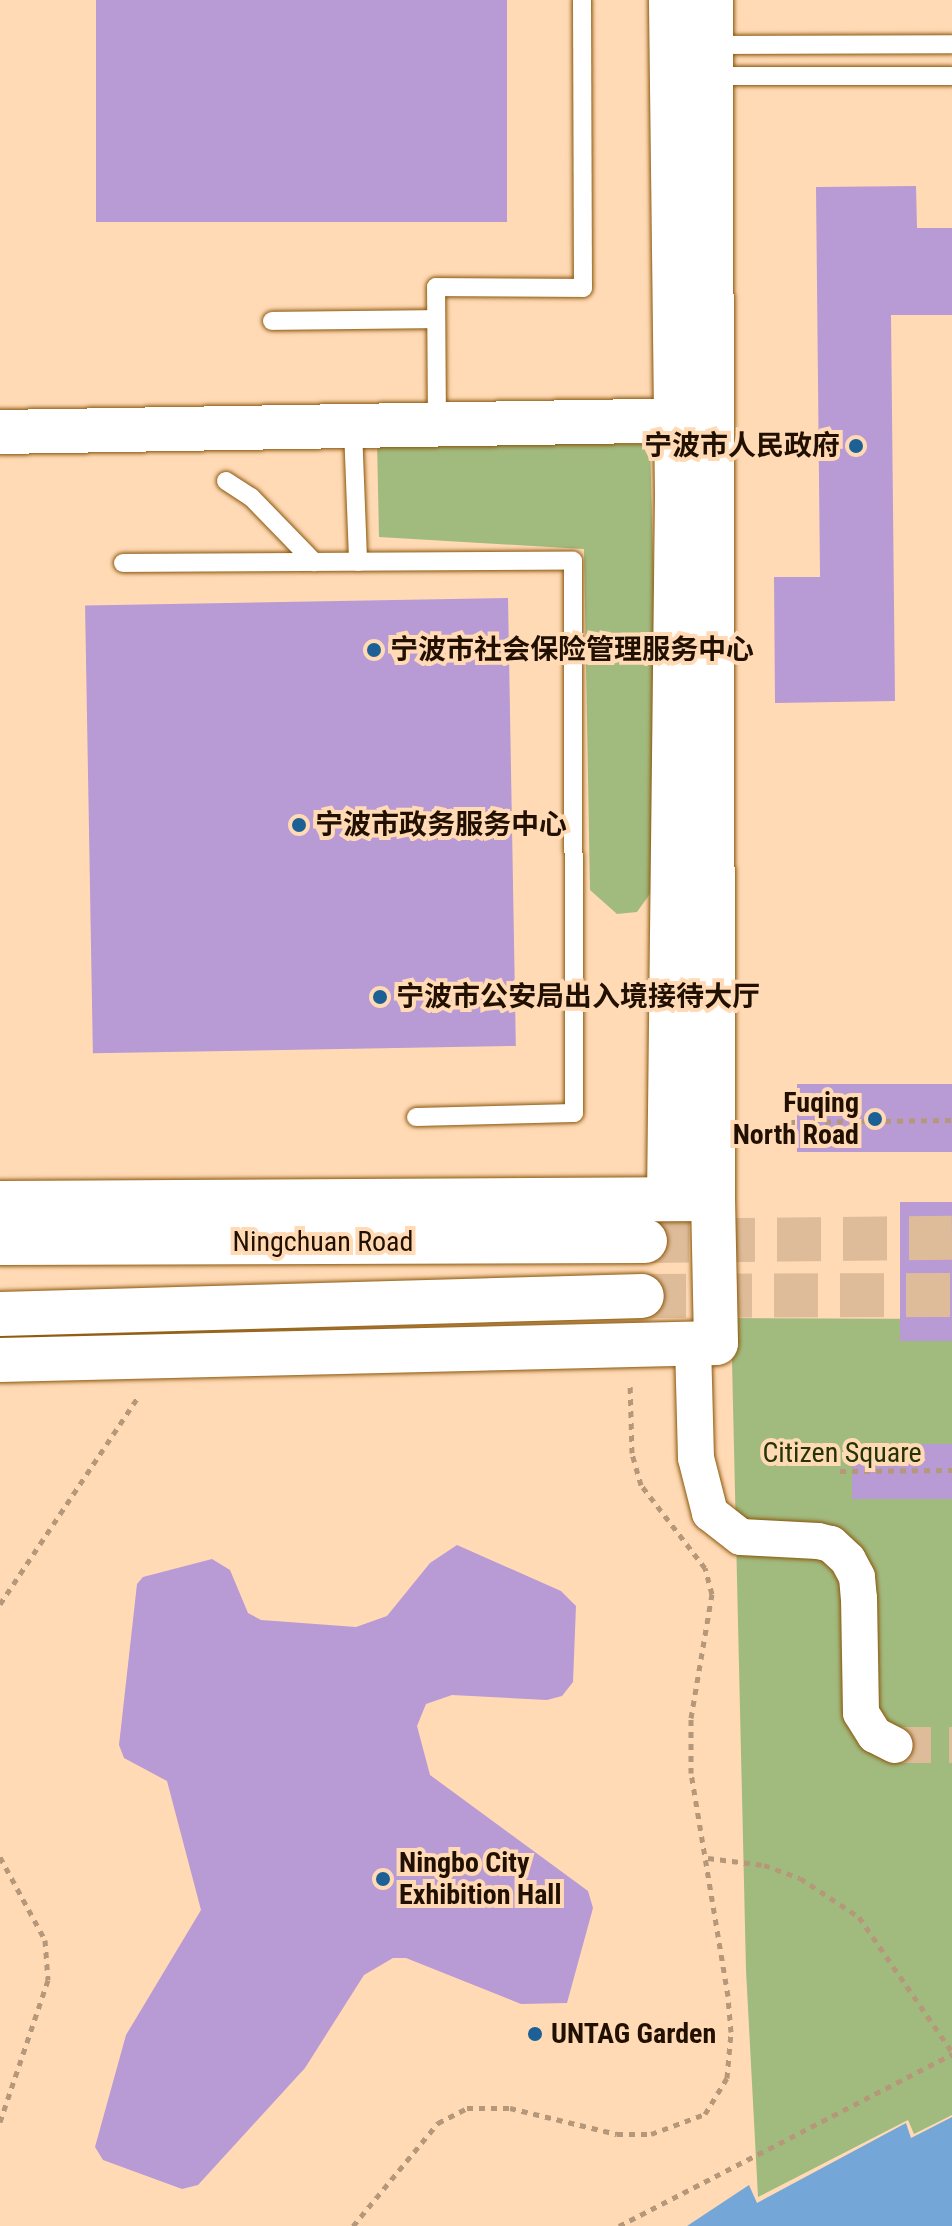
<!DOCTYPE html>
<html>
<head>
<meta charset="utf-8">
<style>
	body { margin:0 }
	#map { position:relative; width:952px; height:2226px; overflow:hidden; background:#ffdab5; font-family:"Roboto Condensed","Noto Sans SC",sans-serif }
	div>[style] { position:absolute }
	.green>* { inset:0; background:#a1bb7f }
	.water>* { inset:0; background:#74a7d7 }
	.building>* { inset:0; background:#b89ad5; transform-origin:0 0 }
	.minor-tunnel>* { height:36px; margin-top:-18px; transform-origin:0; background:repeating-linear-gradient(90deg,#debc9a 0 36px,transparent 0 54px) }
	.secondary-tunnel>* { height:44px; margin-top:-22px; transform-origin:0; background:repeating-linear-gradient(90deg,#debc9a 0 44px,transparent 0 66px) }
	.path>* { height:5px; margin-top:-2.5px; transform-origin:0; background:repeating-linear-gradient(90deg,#b59779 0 6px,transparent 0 12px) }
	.roads { filter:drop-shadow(0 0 2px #8b560a) drop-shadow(0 0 2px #8b560a) }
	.service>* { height:18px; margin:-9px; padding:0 9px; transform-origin:9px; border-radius:9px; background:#fff }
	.minor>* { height:36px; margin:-18px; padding:0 18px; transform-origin:18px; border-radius:18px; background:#fff }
	.tertiary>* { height:44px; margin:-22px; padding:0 22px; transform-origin:22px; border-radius:22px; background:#fff }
	.secondary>* { height:44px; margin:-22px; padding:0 22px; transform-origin:22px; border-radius:22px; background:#fff }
	.dots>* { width:22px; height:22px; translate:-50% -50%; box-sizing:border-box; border:4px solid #ffdab5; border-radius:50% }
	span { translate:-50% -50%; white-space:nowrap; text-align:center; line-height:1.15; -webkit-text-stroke:8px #ffdab5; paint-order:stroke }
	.poi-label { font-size:28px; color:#211000; font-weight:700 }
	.right { translate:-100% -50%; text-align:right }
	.left { translate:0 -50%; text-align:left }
	.street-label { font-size:28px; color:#211000 }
	.park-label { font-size:28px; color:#243406 }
</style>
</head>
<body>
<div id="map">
	<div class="green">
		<i style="clip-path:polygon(377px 441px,650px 444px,662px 877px,637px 912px,617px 914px,590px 890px,584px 549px,379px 537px)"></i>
		<i style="clip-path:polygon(731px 1318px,952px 1319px,952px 2115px,914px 2134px,908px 2120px,758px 2197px,746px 1970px)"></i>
	</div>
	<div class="water">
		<i style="clip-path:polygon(952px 2117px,952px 2226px,687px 2226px,749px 2185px,757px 2203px,906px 2123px,911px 2138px)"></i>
	</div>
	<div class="building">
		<i style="left:96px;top:0;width:411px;height:222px"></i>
		<i style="clip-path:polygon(916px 186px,917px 228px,952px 228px,952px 315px,891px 315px,895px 701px,775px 703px,774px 577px,820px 577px,816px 187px)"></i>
		<i style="left:508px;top:598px;width:448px;height:423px;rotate:89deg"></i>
		<i style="left:952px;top:1084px;width:68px;height:155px;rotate:90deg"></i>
		<i style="left:952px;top:1202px;width:139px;height:52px;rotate:90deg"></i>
		<i style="left:952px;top:1444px;width:55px;height:100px;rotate:90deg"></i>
		<i style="clip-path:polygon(457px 1545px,561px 1591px,576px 1606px,573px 1682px,562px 1696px,547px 1700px,452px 1695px,426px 1704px,417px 1726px,430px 1775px,588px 1891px,593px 1908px,567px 2003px,521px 2004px,406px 1958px,393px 1958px,364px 1975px,305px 2068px,198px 2185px,182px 2189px,103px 2160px,95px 2147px,126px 2035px,201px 1910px,167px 1781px,124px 1758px,119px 1745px,137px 1584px,143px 1577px,212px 1559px,230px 1570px,248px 1613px,261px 1620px,356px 1627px,387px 1616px,430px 1563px)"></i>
	</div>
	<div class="minor-tunnel">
		<i style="left:895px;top:1745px;width:57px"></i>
	</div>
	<div class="secondary-tunnel">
		<i style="left:645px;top:1241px;width:307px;rotate:-0.6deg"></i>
		<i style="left:642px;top:1296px;width:310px;rotate:-0.2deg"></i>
	</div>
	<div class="path">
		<i style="left:789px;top:1122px;width:163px;rotate:-0.7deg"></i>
		<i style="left:840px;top:1471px;width:112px;rotate:-0.5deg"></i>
		<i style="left:0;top:1604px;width:249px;rotate:-56.3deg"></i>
		<i style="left:0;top:1857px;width:94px;rotate:61.5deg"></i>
		<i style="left:45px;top:1940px;width:40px;rotate:85.7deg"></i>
		<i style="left:48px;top:1980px;width:150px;rotate:108.7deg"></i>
		<i style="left:708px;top:1858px;width:56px;rotate:7.1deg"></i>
		<i style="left:764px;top:1865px;width:38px;rotate:20deg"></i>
		<i style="left:800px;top:1878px;width:71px;rotate:33.5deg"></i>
		<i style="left:859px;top:1917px;width:164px;rotate:55.4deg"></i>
		<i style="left:353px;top:2226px;width:134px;rotate:-50.5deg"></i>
		<i style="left:438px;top:2123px;width:33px;rotate:-27deg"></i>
		<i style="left:467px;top:2108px;width:43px"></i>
		<i style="left:510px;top:2108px;width:110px;rotate:13.7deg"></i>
		<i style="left:617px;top:2134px;width:34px"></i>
		<i style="left:651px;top:2134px;width:58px;rotate:-20.3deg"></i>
		<i style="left:705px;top:2114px;width:42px;rotate:-58.6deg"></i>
		<i style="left:727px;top:2078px;width:46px;rotate:-85deg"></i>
		<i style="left:731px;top:2032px;width:36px;rotate:-95deg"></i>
		<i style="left:728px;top:1996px;width:226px;rotate:-99.4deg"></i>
		<i style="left:691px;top:1773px;width:55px;rotate:-90deg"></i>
		<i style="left:691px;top:1718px;width:126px;rotate:-80.4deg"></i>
		<i style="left:712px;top:1594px;width:27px;rotate:-105deg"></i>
		<i style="left:705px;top:1568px;width:105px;rotate:-127.6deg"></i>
		<i style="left:641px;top:1485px;width:33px;rotate:-106deg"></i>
		<i style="left:632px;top:1453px;width:70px;rotate:-91.6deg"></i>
		<i style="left:619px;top:2226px;width:375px;rotate:-27.3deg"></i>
	</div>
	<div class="roads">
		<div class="service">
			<i style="left:711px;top:45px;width:241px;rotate:-0.2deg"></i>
			<i style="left:710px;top:76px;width:242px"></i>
			<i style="left:272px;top:321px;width:163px;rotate:-0.7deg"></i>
			<i style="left:437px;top:425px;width:138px;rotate:-90.4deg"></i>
			<i style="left:436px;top:287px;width:147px;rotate:0.4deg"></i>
			<i style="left:583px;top:288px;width:288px;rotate:-90.2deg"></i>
			<i style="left:353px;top:429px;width:133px;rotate:87.8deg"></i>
			<i style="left:226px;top:481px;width:30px;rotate:33deg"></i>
			<i style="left:251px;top:497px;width:91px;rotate:45.9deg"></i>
			<i style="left:123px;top:563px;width:450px;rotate:-0.3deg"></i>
			<i style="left:573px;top:561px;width:552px;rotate:89.9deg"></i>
			<i style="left:574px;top:1113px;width:158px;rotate:178.5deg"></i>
		</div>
		<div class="minor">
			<i style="left:693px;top:1344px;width:114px;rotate:88.5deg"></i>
			<i style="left:696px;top:1458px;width:57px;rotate:75.7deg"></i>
			<i style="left:710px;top:1513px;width:39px;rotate:38deg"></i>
			<i style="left:741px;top:1537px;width:77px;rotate:3deg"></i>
			<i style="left:818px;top:1541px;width:13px;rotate:13deg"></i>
			<i style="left:831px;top:1544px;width:23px;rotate:43deg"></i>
			<i style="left:848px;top:1560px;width:19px;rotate:62deg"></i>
			<i style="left:857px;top:1577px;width:21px;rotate:85deg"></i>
			<i style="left:859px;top:1598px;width:115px;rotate:89deg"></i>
			<i style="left:861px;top:1713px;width:26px;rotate:58deg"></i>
			<i style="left:875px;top:1735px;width:22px;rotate:27deg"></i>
		</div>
		<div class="tertiary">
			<i style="left:711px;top:0;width:1199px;rotate:89.9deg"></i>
			<i style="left:0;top:432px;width:705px;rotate:-0.98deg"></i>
			<i style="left:669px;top:1199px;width:703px;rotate:-89.35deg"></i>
			<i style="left:677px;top:496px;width:496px;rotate:-90.7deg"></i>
			<i style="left:0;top:1203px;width:713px;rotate:-0.32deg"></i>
			<i style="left:713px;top:1199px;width:144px;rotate:88.8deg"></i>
			<i style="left:716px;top:1343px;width:716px;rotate:178.64deg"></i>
		</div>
		<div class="secondary">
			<i style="left:0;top:1243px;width:645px;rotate:-0.18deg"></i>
			<i style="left:0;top:1314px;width:642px;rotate:-1.61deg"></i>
		</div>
	</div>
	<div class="dots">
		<i style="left:856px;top:446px;background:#1d6095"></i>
		<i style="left:374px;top:650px;background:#1d6095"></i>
		<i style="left:299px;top:825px;background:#1d6095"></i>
		<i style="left:380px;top:997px;background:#1d6095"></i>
		<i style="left:875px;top:1119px;background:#1d6095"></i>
		<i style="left:383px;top:1879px;background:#1d6095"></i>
		<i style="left:535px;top:2034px;background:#1d6095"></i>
	</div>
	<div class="poi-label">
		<span class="right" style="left:840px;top:446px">宁波市人民政府</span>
		<span class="left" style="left:390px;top:650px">宁波市社会保险管理服务中心</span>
		<span class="left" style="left:315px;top:825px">宁波市政务服务中心</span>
		<span class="left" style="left:396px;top:997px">宁波市公安局出入境接待大厅</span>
		<span class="right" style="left:859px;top:1119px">Fuqing<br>North Road</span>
		<span class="left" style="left:399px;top:1879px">Ningbo City<br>Exhibition Hall</span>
		<span class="left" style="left:551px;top:2034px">UNTAG Garden</span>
	</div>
	<div class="street-label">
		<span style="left:323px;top:1242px">Ningchuan Road</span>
	</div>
	<div class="park-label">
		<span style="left:842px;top:1453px">Citizen Square</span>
	</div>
</div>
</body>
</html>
